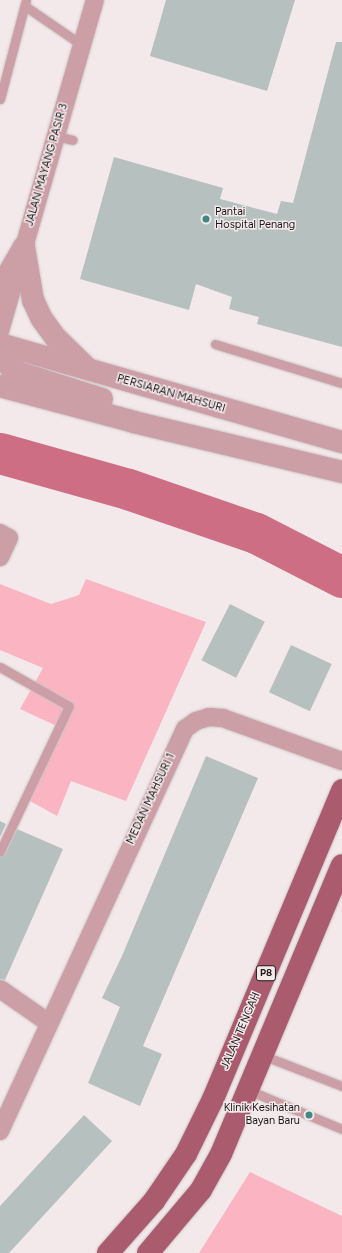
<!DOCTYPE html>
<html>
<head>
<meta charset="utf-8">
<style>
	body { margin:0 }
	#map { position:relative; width:342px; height:1253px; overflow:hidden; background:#f3e9eb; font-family:Figtree,sans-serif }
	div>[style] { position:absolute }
	.green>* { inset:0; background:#fbb4c2 }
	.river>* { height:41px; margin:-20.5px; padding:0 20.5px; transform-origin:20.5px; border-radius:20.5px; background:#cd6e84 }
	.building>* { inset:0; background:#b6c0be; transform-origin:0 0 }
	.roads { filter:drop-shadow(0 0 1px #ccc4c5) drop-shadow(0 0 1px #ccc4c5) }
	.service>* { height:9px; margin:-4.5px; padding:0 4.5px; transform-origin:4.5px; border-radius:4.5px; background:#cc9fa7 }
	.minor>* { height:18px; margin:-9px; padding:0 9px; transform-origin:9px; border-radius:9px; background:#cc9fa7 }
	.tertiary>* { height:22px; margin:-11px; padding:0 11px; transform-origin:11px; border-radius:11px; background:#cc9fa7 }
	.primary>* { height:22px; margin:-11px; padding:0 11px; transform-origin:11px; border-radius:11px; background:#aa5c6e }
	.dots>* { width:11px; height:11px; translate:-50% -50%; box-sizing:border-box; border:2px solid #f3e9eb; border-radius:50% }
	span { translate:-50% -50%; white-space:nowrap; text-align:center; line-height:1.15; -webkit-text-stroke:3px #f3e9eb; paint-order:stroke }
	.shield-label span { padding:1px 3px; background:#f3e9eb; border:1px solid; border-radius:3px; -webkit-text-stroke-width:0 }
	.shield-label { font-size:10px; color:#1c1919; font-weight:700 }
	.street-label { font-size:11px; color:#1c1919 }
	.poi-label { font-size:11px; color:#1c1919 }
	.left { translate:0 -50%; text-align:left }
	.right { translate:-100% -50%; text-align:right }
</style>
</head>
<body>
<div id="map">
	<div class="green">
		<i style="clip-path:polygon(86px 579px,206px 622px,126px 801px,71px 781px,57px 816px,30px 801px,61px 728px,20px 709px,43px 668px,0 650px,0 584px,51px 604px,79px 595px)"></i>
		<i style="clip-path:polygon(250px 1172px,342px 1216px,342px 1253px,199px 1253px)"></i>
	</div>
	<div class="river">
		<i style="left:0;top:453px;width:133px;rotate:15.7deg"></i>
		<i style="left:128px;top:489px;width:135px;rotate:19deg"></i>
		<i style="left:256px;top:533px;width:97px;rotate:27.1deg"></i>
	</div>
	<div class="building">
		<i style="clip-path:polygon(166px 0,295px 0,267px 91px,150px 56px)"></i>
		<i style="clip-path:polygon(336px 42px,342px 42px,342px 347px,257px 324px,259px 317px,229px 309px,232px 297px,196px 284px,189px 310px,80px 279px,114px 157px,223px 188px,220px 199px,277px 214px,281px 201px,293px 203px)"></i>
		<i style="left:230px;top:604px;width:39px;height:63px;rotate:27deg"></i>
		<i style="left:291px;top:645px;width:45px;height:52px;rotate:25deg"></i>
		<i style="clip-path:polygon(206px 756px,258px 778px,143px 1046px,162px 1054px,140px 1106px,88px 1083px,120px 1007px,102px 998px,122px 956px)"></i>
		<i style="clip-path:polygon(0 821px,6px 824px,0 837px)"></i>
		<i style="clip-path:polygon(17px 829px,63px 849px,5px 980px,0 979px,0 857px,5px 854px)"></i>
		<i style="clip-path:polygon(84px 1115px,112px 1141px,9px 1253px,0 1253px,0 1206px)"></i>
	</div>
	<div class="roads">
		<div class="service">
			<i style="left:25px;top:6px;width:69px;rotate:34.4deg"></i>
			<i style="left:0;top:99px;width:102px;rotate:-75.3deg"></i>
			<i style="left:56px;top:136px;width:17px;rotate:13deg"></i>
			<i style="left:215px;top:344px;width:133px;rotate:17.1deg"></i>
			<i style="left:0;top:667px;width:79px;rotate:29.5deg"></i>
			<i style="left:69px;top:706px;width:161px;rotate:115.4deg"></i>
			<i style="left:262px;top:1055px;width:86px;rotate:21.2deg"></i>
			<i style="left:248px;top:1090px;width:102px;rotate:22.5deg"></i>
		</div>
		<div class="minor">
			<i style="left:0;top:331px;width:344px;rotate:-74deg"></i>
			<i style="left:0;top:533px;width:10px;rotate:29deg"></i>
			<i style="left:9px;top:538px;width:21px;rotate:115deg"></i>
			<i style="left:0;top:989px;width:60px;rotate:34.8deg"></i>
			<i style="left:0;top:1131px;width:443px;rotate:-65.3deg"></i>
			<i style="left:185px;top:729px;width:14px;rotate:-36deg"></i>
			<i style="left:196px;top:721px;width:14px;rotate:-17deg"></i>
			<i style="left:209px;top:717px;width:14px;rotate:4deg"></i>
			<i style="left:223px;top:718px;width:127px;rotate:19.9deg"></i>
		</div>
		<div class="tertiary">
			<i style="left:24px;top:247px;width:54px;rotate:80.4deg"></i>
			<i style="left:33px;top:300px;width:21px;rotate:65deg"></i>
			<i style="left:42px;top:319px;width:24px;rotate:54deg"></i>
			<i style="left:56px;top:338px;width:45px;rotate:44.1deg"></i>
			<i style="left:0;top:288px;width:48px;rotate:-59.7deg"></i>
			<i style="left:0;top:344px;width:356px;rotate:16deg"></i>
			<i style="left:0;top:353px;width:19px;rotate:54deg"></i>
			<i style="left:11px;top:368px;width:10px;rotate:29deg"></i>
			<i style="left:20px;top:373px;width:86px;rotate:17.6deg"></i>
			<i style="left:0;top:386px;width:139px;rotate:15deg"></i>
			<i style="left:134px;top:422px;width:214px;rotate:13.5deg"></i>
		</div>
		<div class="primary">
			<i style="left:108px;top:1253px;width:69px;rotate:-48.5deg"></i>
			<i style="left:154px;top:1201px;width:57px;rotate:-55.8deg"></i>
			<i style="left:186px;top:1154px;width:61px;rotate:-63.9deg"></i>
			<i style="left:213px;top:1099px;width:335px;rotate:-67.3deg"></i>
			<i style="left:148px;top:1253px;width:82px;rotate:-49.9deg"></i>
			<i style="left:201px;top:1190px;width:41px;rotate:-60.9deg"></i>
			<i style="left:221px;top:1154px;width:313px;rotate:-67.3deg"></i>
		</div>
	</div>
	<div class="dots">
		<i style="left:206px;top:219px;background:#418882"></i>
		<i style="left:309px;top:1115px;background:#418882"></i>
	</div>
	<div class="shield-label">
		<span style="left:266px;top:973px">P8</span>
	</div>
	<div class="street-label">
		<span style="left:47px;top:165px;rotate:-74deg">JALAN MAYANG PASIR 3</span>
		<span style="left:171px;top:394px;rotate:16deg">PERSIARAN MAHSURI</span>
		<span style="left:151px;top:799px;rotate:-65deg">MEDAN MAHSURI 1</span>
		<span style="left:241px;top:1031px;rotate:-67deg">JALAN TENGAH</span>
	</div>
	<div class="poi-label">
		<span class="left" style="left:215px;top:219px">Pantai<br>Hospital Penang</span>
		<span class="right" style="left:300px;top:1115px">Klinik Kesihatan<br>Bayan Baru</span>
	</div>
</div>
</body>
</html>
